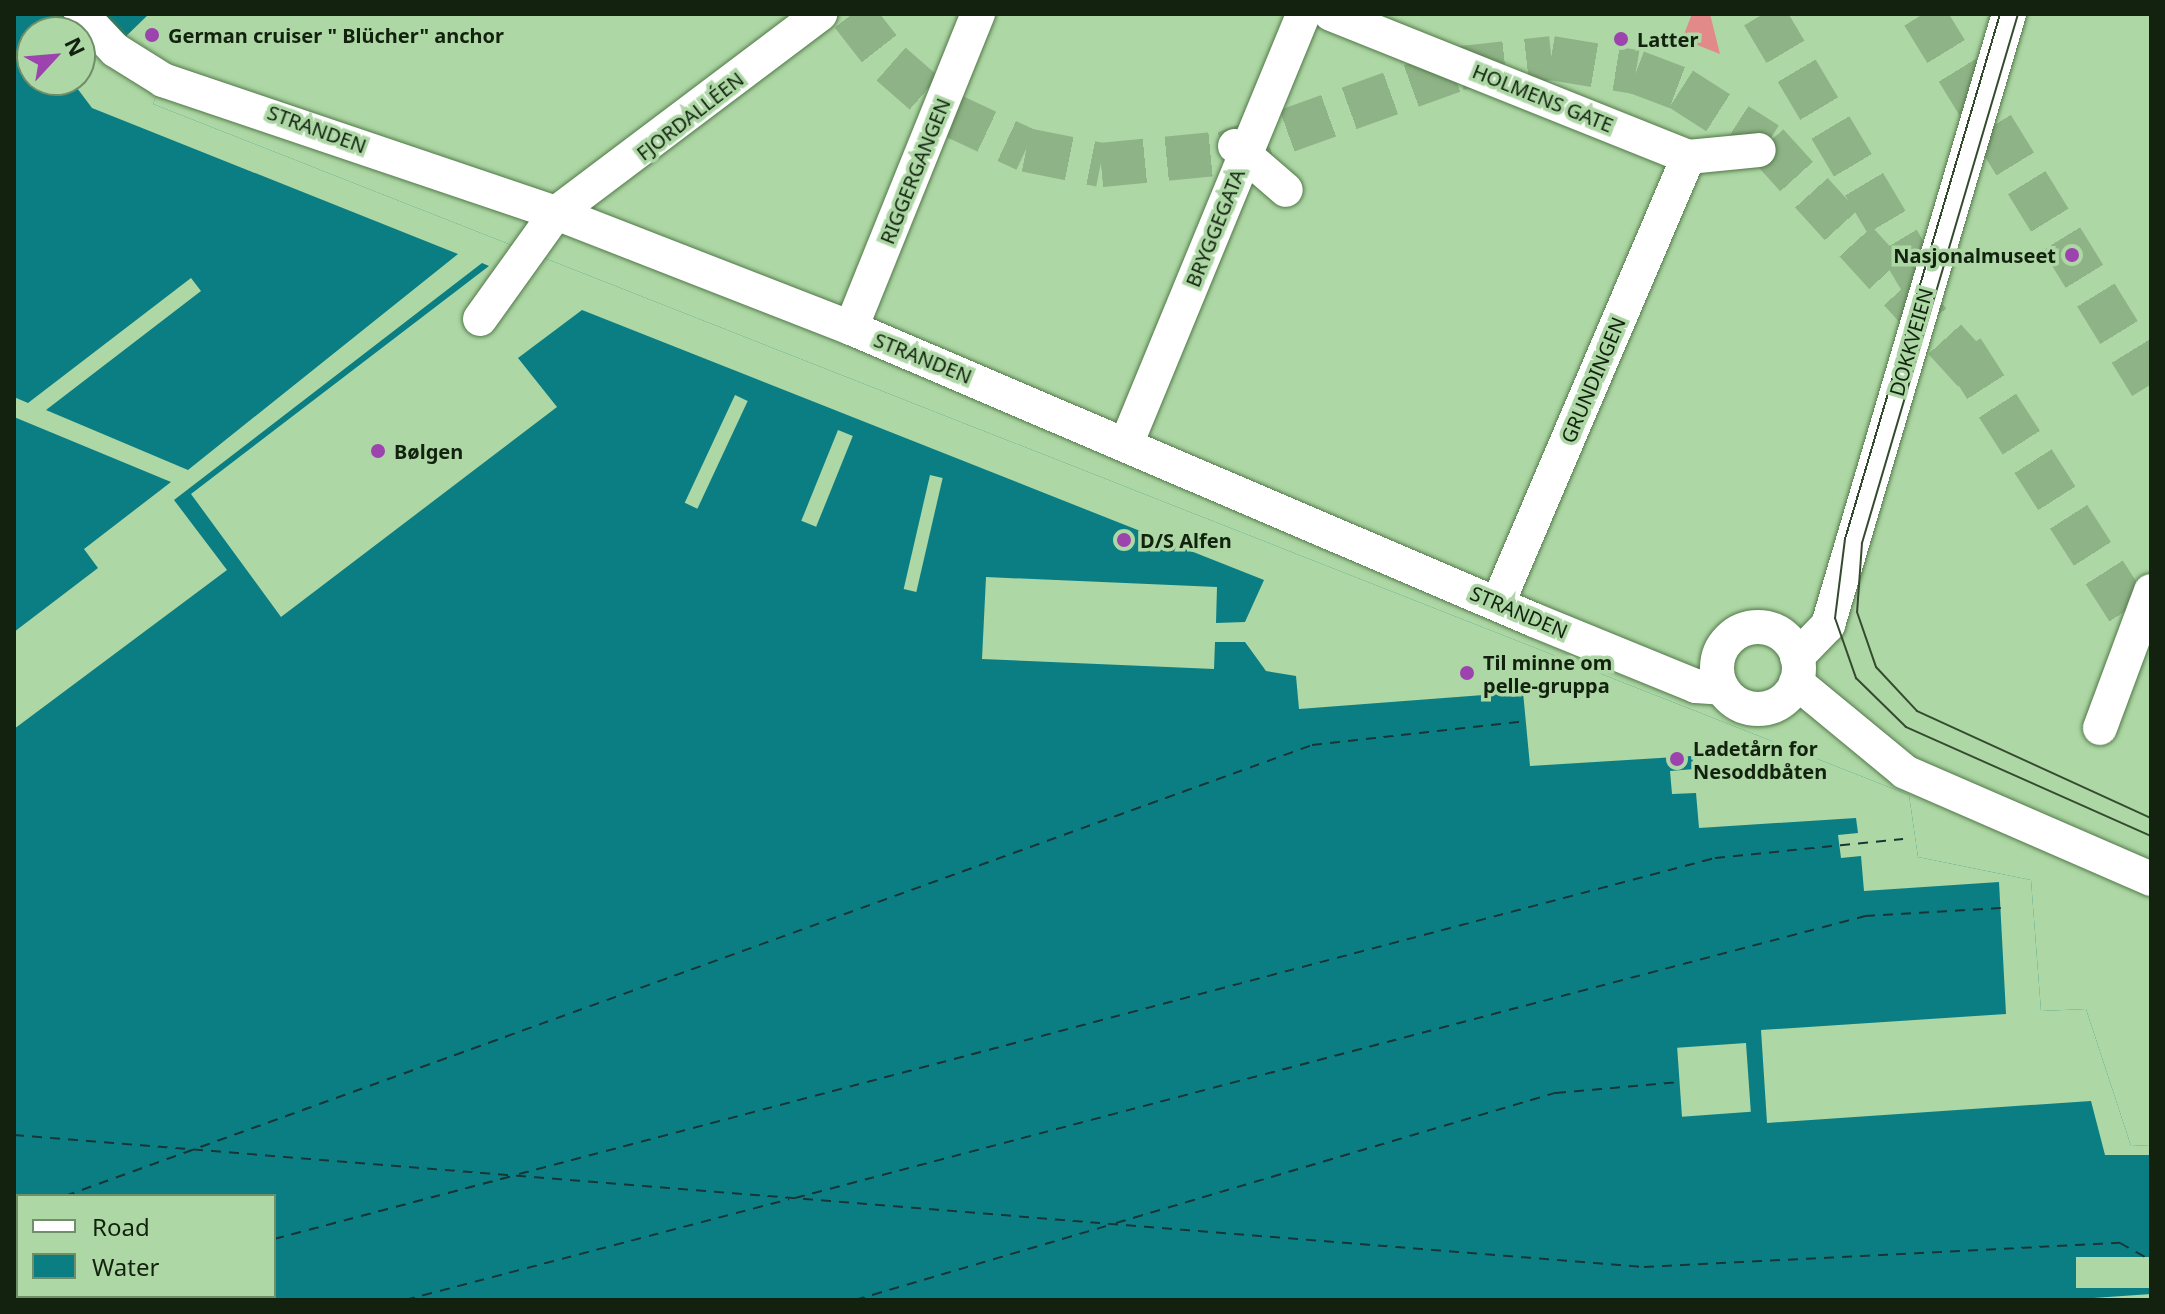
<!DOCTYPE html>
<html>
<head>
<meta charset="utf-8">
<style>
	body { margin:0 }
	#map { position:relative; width:2165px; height:1314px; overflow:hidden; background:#add7a4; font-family:"Noto Sans",sans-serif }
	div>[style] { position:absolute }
	.green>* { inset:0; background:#e28a89 }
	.water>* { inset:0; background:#0b7e84 }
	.pier>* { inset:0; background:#add7a4; transform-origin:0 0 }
	.ferry>* { height:2px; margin-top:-1px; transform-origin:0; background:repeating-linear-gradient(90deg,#173537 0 10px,transparent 0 18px) }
	.highway-tunnel>* { height:44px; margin-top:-22px; transform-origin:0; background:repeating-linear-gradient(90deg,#8eb386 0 44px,transparent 0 66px) }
	.roads { filter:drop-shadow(0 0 2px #52784a) drop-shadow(0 0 2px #52784a) }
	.minor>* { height:34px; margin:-17px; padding:0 17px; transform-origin:17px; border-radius:17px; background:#fff }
	.minor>.ring { margin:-17px; padding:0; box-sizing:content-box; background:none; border:34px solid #fff; border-radius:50% }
	.tram>* { height:2px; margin:-1px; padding:0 1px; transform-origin:1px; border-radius:1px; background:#354b30 }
	.dots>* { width:22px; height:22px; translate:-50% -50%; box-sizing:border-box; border:4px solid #add7a4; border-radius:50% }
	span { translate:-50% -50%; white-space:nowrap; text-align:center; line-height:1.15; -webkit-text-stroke:7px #add7a4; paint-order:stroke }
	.poi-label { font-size:20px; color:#12220f; font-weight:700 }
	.left { translate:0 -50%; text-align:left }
	.right { translate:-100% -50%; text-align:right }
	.street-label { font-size:20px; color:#12220f }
	.frame { position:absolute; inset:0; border:16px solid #12220f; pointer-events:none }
	.legend { position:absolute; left:16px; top:1194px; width:260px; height:104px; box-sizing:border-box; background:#add7a4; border:2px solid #6f8f68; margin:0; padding:10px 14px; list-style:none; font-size:24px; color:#12220f }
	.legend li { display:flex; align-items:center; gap:16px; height:40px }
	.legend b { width:40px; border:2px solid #6f8f68 }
	.north { position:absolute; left:16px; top:16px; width:80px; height:80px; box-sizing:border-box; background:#add7a4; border:2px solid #6f8f68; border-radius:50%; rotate:64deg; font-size:22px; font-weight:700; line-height:32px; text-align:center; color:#12220f }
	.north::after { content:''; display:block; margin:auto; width:28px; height:36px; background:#9c43ae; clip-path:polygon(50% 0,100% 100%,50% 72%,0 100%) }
</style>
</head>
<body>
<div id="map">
	<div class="green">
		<i style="clip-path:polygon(1692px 14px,1710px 14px,1720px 54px,1682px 39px)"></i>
	</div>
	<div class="water">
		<i style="clip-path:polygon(evenodd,14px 14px,149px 14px,121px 41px,169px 64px,153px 104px,1909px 795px,1918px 857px,2031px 880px,2041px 1011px,2086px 1009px,2131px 1146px,2151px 1145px,2151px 1300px,14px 1300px,14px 14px,32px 32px,80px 32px,80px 80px,32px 80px,32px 32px,14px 14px,18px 1196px,274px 1196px,274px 1296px,18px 1296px,18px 1196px)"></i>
	</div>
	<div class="pier">
		<i style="clip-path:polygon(64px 14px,94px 14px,124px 43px,169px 64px,153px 104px,1909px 795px,1918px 857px,2031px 880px,2041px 1011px,2086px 1009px,2131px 1146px,2151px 1145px,2151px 1155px,2105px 1155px,2091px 1101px,1767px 1123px,1761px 1030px,2006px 1014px,1999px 882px,1864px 891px,1861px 856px,1841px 858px,1838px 835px,1858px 833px,1856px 818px,1699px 828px,1696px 793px,1672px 794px,1670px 771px,1694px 769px,1692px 756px,1530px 766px,1523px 692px,1299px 709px,1296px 676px,1266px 671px,1245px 642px,1215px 642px,1214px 669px,982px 659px,986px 577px,1217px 587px,1216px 623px,1245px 622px,1264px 580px,582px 310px,518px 358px,557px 407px,281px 617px,191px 494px,489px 266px,482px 263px,174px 500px,227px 570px,14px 729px,14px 632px,98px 568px,84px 549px,171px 482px,14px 417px,14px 397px,28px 403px,191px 278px,201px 291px,46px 410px,188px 470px,458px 254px,92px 108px,71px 80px,80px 80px,80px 57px,101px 52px)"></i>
		<i style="left:735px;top:395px;width:14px;height:119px;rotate:25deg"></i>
		<i style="left:838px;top:430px;width:16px;height:98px;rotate:22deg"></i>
		<i style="left:930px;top:475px;width:13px;height:117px;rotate:13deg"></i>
		<i style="left:1746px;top:1043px;width:69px;height:69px;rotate:86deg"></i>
		<i style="left:2151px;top:1257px;width:31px;height:75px;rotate:90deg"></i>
		<i style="clip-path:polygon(2151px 1294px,2151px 1300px,2065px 1300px)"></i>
	</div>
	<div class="ferry">
		<i style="left:14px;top:1135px;width:1635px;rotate:4.63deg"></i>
		<i style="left:1644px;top:1267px;width:477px;rotate:-2.9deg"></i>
		<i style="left:2120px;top:1243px;width:31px;rotate:29deg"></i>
		<i style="left:519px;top:1174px;width:1237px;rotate:-14.8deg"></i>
		<i style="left:1715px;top:858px;width:189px;rotate:-5.8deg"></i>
		<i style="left:65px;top:1196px;width:1326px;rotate:-19.88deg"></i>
		<i style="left:1312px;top:745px;width:214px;rotate:-6.4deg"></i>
		<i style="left:795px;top:1198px;width:1107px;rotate:-14.76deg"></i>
		<i style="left:1865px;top:916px;width:136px;rotate:-3.4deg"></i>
		<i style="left:14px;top:1214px;width:4px;rotate:-14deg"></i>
		<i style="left:1116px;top:1223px;width:459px;rotate:-16.5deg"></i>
		<i style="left:1556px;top:1093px;width:124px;rotate:-5.1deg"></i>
		<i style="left:274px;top:1239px;width:247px;rotate:-14.8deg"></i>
		<i style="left:44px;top:1300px;width:16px;rotate:-15deg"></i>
		<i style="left:405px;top:1300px;width:397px;rotate:-14.7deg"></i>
		<i style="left:855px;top:1300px;width:266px;rotate:-16.4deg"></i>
	</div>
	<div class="highway-tunnel">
		<i style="left:852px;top:14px;width:63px;rotate:52deg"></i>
		<i style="left:891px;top:64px;width:74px;rotate:41.2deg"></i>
		<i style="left:947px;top:113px;width:87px;rotate:25.1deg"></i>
		<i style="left:1026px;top:150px;width:76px;rotate:11.3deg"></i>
		<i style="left:1101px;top:165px;width:125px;rotate:-5.5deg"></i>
		<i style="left:1225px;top:153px;width:251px;rotate:-19.8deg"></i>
		<i style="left:1461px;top:68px;width:91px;rotate:-6.3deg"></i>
		<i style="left:1551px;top:58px;width:86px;rotate:9.4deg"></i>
		<i style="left:1636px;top:72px;width:48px;rotate:20.7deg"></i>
		<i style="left:1681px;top:89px;width:102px;rotate:32.6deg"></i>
		<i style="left:1767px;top:144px;width:311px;rotate:47.7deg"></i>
		<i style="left:1763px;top:14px;width:314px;rotate:59.3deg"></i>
		<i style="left:1923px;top:14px;width:435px;rotate:58.4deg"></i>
		<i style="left:1962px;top:350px;width:350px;rotate:57.4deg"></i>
	</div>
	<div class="roads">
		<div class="minor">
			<i style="left:81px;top:14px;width:50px;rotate:46.6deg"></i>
			<i style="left:115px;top:50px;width:57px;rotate:32deg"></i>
			<i style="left:163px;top:80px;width:415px;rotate:18.7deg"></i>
			<i style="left:556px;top:213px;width:317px;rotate:21.3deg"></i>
			<i style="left:851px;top:328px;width:743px;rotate:23.15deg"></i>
			<i style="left:1534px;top:620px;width:175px;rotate:22.2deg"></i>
			<i style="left:1696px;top:686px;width:26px;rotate:4deg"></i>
			<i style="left:1331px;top:14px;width:385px;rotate:21.8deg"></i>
			<i style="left:1688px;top:157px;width:71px;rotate:-5.6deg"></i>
			<i style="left:1235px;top:146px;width:67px;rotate:40.8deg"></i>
			<i style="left:480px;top:319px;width:130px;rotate:-54.4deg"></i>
			<i style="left:556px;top:213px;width:331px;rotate:-37deg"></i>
			<i style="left:851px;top:328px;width:339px;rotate:-68deg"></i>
			<i style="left:1127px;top:442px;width:463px;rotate:-67.6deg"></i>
			<i style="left:1498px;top:603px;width:485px;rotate:-66.9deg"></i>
			<i class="ring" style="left:1717px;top:627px;width:48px;height:48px"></i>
			<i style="left:1797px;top:657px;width:45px;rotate:-45.9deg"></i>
			<i style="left:1828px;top:625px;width:637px;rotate:-73.5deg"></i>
			<i style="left:1796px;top:682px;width:141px;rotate:39.5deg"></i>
			<i style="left:1905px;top:772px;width:268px;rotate:23.5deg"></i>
			<i style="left:2100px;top:728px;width:146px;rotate:-69.6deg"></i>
		</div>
	</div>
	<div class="tram">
		<i style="left:2000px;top:14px;width:547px;rotate:106.45deg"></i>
		<i style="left:1845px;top:539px;width:80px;rotate:97.2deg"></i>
		<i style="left:1835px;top:618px;width:64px;rotate:70.7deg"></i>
		<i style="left:1856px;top:678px;width:70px;rotate:44.4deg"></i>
		<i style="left:1906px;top:727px;width:268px;rotate:24deg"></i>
		<i style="left:2018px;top:14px;width:552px;rotate:106.43deg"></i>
		<i style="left:1862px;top:543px;width:69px;rotate:94.1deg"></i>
		<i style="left:1857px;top:612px;width:58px;rotate:70.9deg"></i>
		<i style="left:1876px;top:667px;width:60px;rotate:47deg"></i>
		<i style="left:1917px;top:711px;width:257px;rotate:24.6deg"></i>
	</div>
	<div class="dots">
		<i style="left:152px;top:35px;background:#9c43ae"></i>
		<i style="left:1621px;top:39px;background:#9c43ae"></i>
		<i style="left:2072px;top:255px;background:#9c43ae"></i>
		<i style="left:378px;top:451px;background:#9c43ae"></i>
		<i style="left:1124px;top:540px;background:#9c43ae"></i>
		<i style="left:1467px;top:673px;background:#9c43ae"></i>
		<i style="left:1677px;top:759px;background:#9c43ae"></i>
	</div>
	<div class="poi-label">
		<span class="left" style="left:168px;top:35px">German cruiser " Blücher" anchor</span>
		<span class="left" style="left:1637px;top:39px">Latter</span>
		<span class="right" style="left:2056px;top:255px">Nasjonalmuseet</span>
		<span class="left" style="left:394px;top:451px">Bølgen</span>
		<span class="left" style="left:1140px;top:540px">D/S Alfen</span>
		<span class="left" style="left:1483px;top:674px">Til minne om<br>pelle-gruppa</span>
		<span class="left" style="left:1693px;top:760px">Ladetårn for<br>Nesoddbåten</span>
	</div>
	<div class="street-label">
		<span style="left:1543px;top:98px;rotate:22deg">HOLMENS GATE</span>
		<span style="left:690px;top:116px;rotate:-38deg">FJORDALLÉEN</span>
		<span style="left:317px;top:129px;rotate:20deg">STRANDEN</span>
		<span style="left:915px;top:171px;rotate:-68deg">RIGGERGANGEN</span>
		<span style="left:1215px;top:228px;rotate:-68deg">BRYGGEGATA</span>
		<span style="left:1911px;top:342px;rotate:-74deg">DOKKVEIEN</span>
		<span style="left:923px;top:358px;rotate:22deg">STRANDEN</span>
		<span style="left:1593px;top:380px;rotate:-67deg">GRUNDINGEN</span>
		<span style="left:1519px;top:612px;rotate:23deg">STRANDEN</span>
	</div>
	<div class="frame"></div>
	<ul class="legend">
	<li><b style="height:10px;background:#fff"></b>Road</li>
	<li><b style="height:22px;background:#0b7e84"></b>Water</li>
	</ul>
	<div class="north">N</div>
</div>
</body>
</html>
